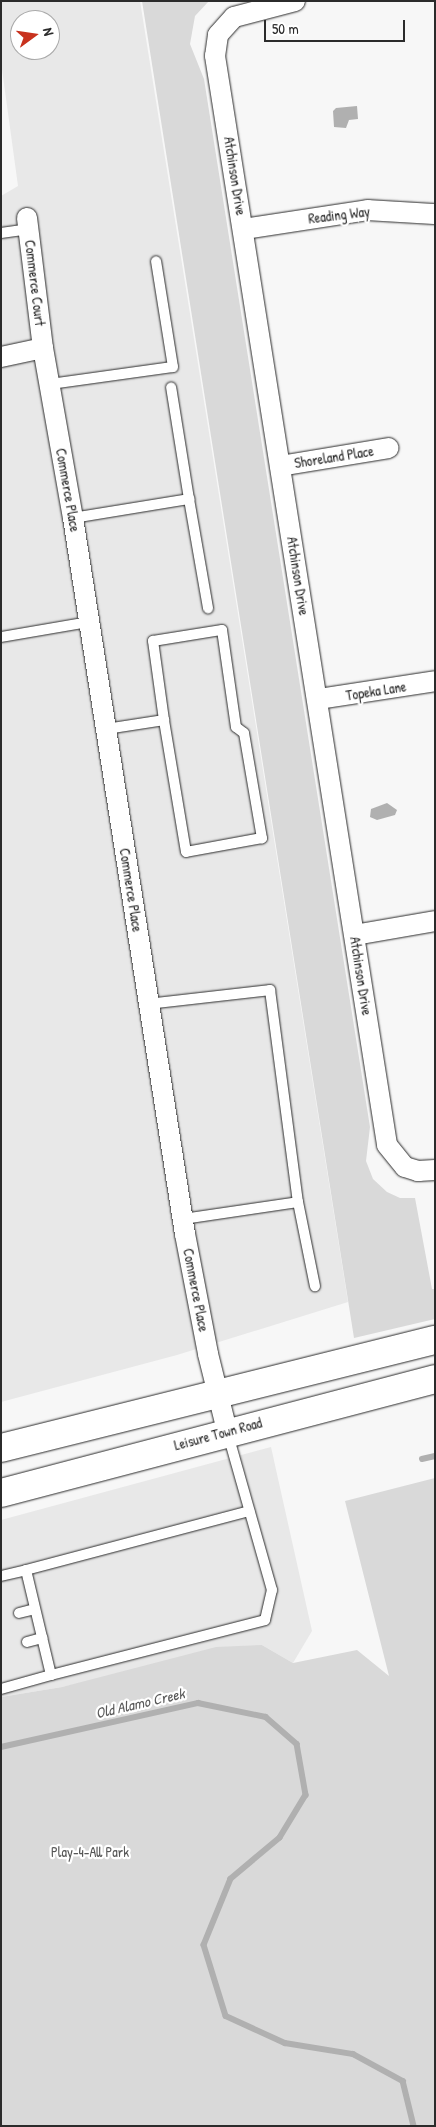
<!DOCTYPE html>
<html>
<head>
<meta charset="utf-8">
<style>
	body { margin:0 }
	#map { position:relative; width:436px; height:2127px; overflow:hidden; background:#f7f7f7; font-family:"Patrick Hand",sans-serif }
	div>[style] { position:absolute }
	.built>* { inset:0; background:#e8e8e8 }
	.green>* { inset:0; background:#d9d9d9 }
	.water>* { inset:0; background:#b0b0b0 }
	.stream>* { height:5.5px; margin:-2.75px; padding:0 2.75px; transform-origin:2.75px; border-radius:2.75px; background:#b0b0b0 }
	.roads { filter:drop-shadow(0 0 1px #2b2b2b) drop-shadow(0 0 1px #2b2b2b) }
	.lane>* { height:10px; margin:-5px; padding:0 5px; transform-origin:5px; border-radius:5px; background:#fff }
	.street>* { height:20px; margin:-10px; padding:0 10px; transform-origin:10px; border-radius:10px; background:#fff }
	.secondary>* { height:28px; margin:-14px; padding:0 14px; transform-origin:14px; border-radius:14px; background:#fff }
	span { translate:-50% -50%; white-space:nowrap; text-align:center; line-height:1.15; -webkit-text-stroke:4.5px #fff; paint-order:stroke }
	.street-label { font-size:14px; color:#2b2b2b }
	.park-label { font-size:14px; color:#565656 }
	.water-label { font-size:15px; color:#5a5a5a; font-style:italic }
	.frame { position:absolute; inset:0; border:2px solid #2b2b2b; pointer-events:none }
	.north { position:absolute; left:10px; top:10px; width:50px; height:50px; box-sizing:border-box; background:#fff; border:1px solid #aaa; border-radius:50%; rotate:76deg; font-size:14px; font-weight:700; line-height:20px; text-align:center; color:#2b2b2b }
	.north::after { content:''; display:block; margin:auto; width:18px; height:22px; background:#c8321e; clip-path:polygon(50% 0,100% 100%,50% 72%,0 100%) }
	.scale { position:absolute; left:264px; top:20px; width:141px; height:22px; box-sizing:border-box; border:2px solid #2b2b2b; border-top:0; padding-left:6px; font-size:15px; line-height:18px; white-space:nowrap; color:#2b2b2b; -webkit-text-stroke:4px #fff; paint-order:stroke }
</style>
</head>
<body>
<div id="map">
	<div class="built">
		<i style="clip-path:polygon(evenodd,1px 1px,140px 1px,348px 1302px,177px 1355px,1px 1402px,1px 196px,18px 186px,1px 62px,1px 1px,20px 20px,50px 20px,50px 50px,20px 50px,20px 20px)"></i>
		<i style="clip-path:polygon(271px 1447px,312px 1631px,293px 1663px,262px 1645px,62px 1687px,1px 1697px,1px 1520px)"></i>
	</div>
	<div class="green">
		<i style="clip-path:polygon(142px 1px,209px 1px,195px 16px,190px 44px,204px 79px,370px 1127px,366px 1161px,373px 1179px,387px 1192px,400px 1198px,415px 1198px,432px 1289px,435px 1289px,435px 1319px,354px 1338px)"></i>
		<i style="clip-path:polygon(435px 1478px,435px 2126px,1px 2126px,1px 1697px,62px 1687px,216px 1647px,262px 1645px,293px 1663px,357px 1650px,389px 1676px,345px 1501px)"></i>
	</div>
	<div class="water">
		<i style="clip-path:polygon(357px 106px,358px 119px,349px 120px,346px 128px,334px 127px,333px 111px,336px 108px)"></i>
		<i style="clip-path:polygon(387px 803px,397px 810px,395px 815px,377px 820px,370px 817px,371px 809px)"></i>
	</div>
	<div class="stream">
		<i style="left:422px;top:1459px;width:13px;rotate:-13deg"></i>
		<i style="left:1px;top:1747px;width:202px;rotate:-12.6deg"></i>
		<i style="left:198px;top:1703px;width:69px;rotate:11.6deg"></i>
		<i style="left:266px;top:1717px;width:41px;rotate:41.1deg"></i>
		<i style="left:297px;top:1744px;width:52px;rotate:80deg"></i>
		<i style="left:306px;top:1795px;width:50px;rotate:121.2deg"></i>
		<i style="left:280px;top:1838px;width:64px;rotate:140.1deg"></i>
		<i style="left:231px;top:1879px;width:71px;rotate:112.2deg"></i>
		<i style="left:204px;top:1945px;width:74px;rotate:72.8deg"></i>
		<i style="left:226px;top:2016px;width:65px;rotate:24.6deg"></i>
		<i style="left:285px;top:2043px;width:69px;rotate:9.2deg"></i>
		<i style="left:353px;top:2054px;width:57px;rotate:28.4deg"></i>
		<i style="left:403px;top:2081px;width:46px;rotate:76.3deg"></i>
	</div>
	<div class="roads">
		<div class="lane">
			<i style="left:1px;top:233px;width:27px;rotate:-8deg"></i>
			<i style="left:50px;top:384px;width:124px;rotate:-7.9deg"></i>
			<i style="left:173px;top:367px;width:107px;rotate:-99.1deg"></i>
			<i style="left:189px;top:499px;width:111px;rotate:80.1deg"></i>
			<i style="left:73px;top:518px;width:118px;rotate:-9.3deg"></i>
			<i style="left:189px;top:499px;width:113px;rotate:-99.1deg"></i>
			<i style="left:1px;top:637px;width:89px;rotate:-9.7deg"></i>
			<i style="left:106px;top:729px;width:59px;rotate:-8.8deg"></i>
			<i style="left:164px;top:720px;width:80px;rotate:-97.9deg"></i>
			<i style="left:153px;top:641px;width:70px;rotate:-9.1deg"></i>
			<i style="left:222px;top:630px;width:98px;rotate:81.8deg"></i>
			<i style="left:236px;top:727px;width:10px;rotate:37deg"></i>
			<i style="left:244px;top:733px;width:107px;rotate:80.3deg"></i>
			<i style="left:262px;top:838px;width:77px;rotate:169.6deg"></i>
			<i style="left:186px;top:852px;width:134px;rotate:-99.5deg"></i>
			<i style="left:148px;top:1004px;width:123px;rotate:-6.5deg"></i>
			<i style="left:270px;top:990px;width:214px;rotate:82.5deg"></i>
			<i style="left:298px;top:1202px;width:86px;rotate:78.6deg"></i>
			<i style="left:183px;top:1219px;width:116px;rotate:-8.4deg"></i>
			<i style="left:26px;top:1570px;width:231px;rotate:-14.8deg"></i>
			<i style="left:1px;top:1576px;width:26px;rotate:-13deg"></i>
			<i style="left:26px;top:1570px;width:108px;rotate:76.6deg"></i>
			<i style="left:51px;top:1675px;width:52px;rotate:164.4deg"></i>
			<i style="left:19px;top:1613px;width:16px;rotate:-14deg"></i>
			<i style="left:27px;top:1642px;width:16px;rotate:-15deg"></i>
			<i style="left:51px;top:1675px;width:221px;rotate:-14.4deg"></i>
			<i style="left:265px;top:1620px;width:31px;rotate:-77deg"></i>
			<i style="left:272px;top:1590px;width:162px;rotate:-105.8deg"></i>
		</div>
		<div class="street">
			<i style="left:295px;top:1px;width:63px;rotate:165.3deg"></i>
			<i style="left:234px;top:17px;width:24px;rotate:132deg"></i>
			<i style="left:218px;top:35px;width:21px;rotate:98deg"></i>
			<i style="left:215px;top:56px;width:1102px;rotate:81.02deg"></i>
			<i style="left:387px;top:1145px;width:28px;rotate:51deg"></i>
			<i style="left:405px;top:1167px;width:14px;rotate:17deg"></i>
			<i style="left:418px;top:1171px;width:17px;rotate:-3deg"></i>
			<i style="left:27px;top:218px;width:131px;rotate:83deg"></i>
			<i style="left:43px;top:348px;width:173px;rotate:80deg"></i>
			<i style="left:73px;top:518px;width:725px;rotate:81.11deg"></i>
			<i style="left:185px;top:1234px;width:122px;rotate:79.1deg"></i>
			<i style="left:208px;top:1354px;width:79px;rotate:76.1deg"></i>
			<i style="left:244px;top:229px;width:125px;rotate:-8.7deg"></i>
			<i style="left:368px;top:210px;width:67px;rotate:3.4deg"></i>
			<i style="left:1px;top:357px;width:43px;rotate:-12.1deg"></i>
			<i style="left:280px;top:466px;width:110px;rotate:-9.4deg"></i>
			<i style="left:318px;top:699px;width:118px;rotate:-8.7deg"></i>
			<i style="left:355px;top:935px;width:81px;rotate:-9.9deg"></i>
		</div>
		<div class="secondary">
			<i style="left:1px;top:1448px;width:447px;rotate:-14deg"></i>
			<i style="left:1px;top:1493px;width:449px;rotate:-14.7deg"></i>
		</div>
	</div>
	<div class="street-label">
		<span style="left:235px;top:176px;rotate:81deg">Atchinson Drive</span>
		<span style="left:339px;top:215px;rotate:-7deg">Reading Way</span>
		<span style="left:35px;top:283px;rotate:83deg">Commerce Court</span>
		<span style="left:334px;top:457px;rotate:-9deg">Shoreland Place</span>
		<span style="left:68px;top:490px;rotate:80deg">Commerce Place</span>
		<span style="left:298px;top:576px;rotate:81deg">Atchinson Drive</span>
		<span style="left:376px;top:691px;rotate:-9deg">Topeka Lane</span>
		<span style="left:131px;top:890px;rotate:81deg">Commerce Place</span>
		<span style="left:361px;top:976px;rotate:81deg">Atchinson Drive</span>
		<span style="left:196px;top:1290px;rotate:79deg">Commerce Place</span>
		<span style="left:218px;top:1434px;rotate:-15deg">Leisure Town Road</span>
	</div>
	<div class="park-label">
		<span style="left:90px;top:1852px">Play-4-All Park</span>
	</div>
	<div class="water-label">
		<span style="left:140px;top:1703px;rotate:-13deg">Old Alamo Creek</span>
	</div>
	<div class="frame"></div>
	<div class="north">N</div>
	<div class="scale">50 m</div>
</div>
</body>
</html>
